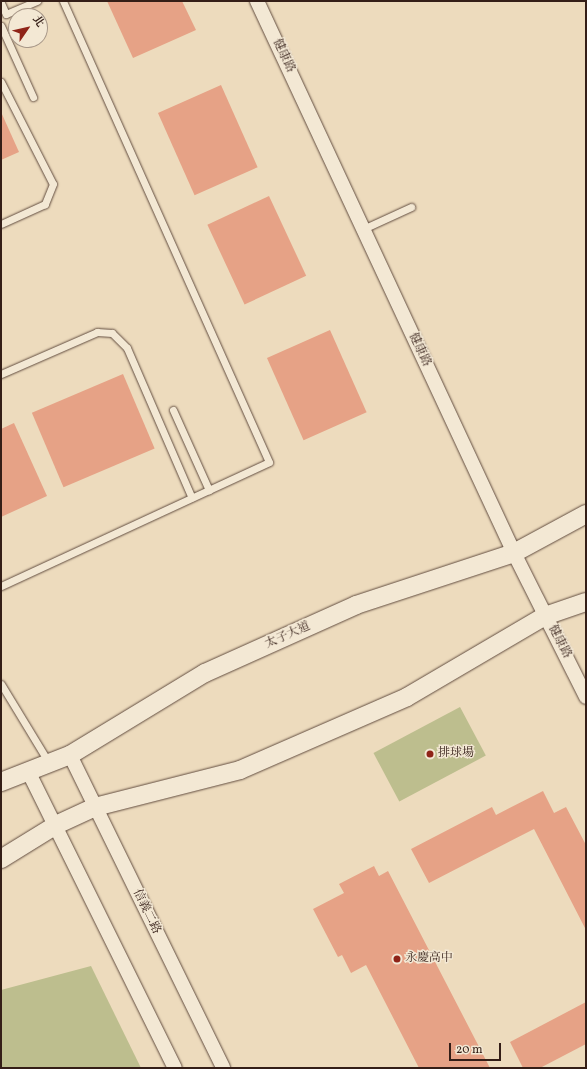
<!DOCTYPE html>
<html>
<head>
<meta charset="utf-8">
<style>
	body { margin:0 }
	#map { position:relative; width:587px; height:1069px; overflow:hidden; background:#eddbbd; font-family:Vollkorn,"Noto Serif TC",serif }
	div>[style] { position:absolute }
	.green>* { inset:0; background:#bdbe8e; transform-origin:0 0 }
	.building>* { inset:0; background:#e6a286; transform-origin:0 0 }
	.roads { filter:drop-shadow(0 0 1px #624d40) drop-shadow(0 0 1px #624d40) }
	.service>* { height:7px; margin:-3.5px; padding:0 3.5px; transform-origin:3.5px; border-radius:3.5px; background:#f3e8d4 }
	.minor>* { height:14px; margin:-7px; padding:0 7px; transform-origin:7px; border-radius:7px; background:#f3e8d4 }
	.tertiary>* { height:18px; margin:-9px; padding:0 9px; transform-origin:9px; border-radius:9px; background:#f3e8d4 }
	.dots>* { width:11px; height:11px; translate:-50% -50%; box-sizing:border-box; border:2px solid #f3e8d4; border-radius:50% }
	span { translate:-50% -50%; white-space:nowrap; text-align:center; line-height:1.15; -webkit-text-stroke:3px #f3e8d4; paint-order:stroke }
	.street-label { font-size:12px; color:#341e17 }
	.poi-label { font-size:12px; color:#341e17 }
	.left { translate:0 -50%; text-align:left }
	.frame { position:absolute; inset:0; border:2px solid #341e17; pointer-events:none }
	.north { position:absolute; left:8px; top:8px; width:40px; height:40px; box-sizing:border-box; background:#f3e8d4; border:1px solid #a79788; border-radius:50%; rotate:56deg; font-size:11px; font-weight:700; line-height:16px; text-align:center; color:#341e17 }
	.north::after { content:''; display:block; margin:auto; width:14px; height:18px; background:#8f2418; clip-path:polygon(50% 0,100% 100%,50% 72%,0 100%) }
	.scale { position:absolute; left:449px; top:1043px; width:52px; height:18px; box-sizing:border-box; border:2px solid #341e17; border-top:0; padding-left:5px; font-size:12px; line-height:14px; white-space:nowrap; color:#341e17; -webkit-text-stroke:3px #f3e8d4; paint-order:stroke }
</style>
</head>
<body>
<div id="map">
	<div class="green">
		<i style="left:460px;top:707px;width:55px;height:98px;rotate:62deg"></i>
		<i style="clip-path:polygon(91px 966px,141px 1068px,1px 1068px,1px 990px)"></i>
	</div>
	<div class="building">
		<i style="clip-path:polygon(107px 1px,182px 1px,196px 30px,133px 58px)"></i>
		<i style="left:221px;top:85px;width:90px;height:69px;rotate:66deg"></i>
		<i style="clip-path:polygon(1px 112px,19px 152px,1px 160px)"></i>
		<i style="left:269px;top:196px;width:88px;height:68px;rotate:65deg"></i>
		<i style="left:330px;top:330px;width:90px;height:69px;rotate:66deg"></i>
		<i style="left:123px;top:374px;width:81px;height:99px;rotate:67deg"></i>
		<i style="clip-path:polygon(14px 423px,47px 496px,1px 517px,1px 429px)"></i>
		<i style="clip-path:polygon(543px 791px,554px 813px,566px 807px,586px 845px,586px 930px,534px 829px,429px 883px,411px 849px,492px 807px,496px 815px)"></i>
		<i style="clip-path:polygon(374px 866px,379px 876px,388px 871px,490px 1068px,419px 1068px,366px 965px,351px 973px,342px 955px,338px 957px,313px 909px,344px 893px,339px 884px)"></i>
		<i style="clip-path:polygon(586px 1002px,586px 1044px,540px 1068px,523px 1068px,510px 1042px)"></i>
	</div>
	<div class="roads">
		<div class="service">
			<i style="left:1px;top:3px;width:12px;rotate:66deg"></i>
			<i style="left:6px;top:14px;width:34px;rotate:-23deg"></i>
			<i style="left:1px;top:26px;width:78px;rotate:65.7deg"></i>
			<i style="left:1px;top:82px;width:114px;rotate:63deg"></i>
			<i style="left:53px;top:184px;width:22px;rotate:112deg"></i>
			<i style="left:45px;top:204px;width:48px;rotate:155.6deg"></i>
			<i style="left:363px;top:229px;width:53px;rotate:-24.6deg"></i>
			<i style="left:1px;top:374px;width:105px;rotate:-23.6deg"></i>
			<i style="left:97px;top:332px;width:15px;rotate:4deg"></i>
			<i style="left:112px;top:333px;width:21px;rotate:45deg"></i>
			<i style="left:127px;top:348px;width:163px;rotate:66.6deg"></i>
			<i style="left:173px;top:410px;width:88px;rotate:65.8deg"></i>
			<i style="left:1px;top:586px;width:295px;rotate:-24.8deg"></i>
			<i style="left:269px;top:462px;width:505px;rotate:-114.08deg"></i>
			<i style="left:1px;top:684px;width:92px;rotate:58.7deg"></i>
		</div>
		<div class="minor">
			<i style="left:257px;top:1px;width:609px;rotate:65.03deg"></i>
			<i style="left:514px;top:553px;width:161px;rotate:63.4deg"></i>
			<i style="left:70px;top:755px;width:348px;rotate:63.9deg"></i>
			<i style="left:29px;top:773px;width:329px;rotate:63.7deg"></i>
		</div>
		<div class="tertiary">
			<i style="left:1px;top:782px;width:74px;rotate:-21.4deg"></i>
			<i style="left:70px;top:755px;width:158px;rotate:-31.3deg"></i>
			<i style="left:205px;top:673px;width:166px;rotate:-24.2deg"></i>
			<i style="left:356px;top:605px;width:166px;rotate:-18.2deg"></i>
			<i style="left:514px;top:553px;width:82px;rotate:-28.4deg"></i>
			<i style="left:1px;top:859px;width:65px;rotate:-31.7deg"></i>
			<i style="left:56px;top:825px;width:43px;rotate:-24.8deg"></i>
			<i style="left:95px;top:807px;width:150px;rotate:-14.3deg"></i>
			<i style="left:240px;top:770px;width:182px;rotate:-23.6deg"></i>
			<i style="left:407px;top:697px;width:160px;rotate:-30.4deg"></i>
			<i style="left:545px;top:616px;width:43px;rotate:-18.9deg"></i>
		</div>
	</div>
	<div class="dots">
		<i style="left:430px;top:754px;background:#8f2418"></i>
		<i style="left:397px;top:959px;background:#8f2418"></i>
	</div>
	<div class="street-label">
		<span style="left:283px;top:56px;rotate:65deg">健康路</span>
		<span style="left:419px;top:350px;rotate:65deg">健康路</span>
		<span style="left:288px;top:636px;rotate:-24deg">太子大道</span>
		<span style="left:559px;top:642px;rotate:63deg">健康路</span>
		<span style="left:146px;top:912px;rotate:64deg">信義二路</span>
	</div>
	<div class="poi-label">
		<span class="left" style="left:438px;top:754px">排球場</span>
		<span class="left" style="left:405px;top:959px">永慶高中</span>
	</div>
	<div class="frame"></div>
	<div class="north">北</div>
	<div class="scale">20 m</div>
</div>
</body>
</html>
